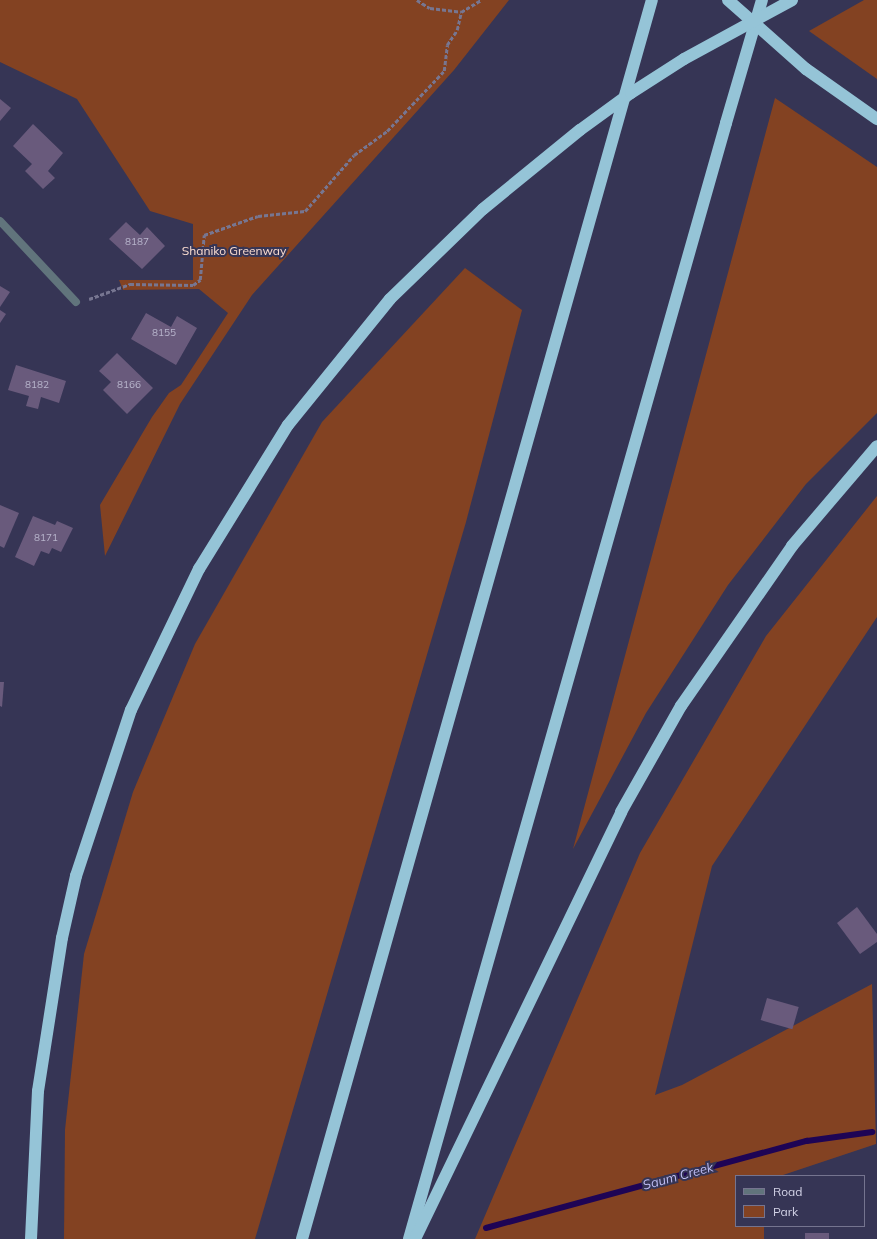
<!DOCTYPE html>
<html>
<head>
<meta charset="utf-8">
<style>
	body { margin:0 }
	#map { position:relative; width:877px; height:1239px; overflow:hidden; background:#363555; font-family:Mulish,sans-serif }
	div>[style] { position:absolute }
	.green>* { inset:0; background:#834222 }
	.stream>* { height:6px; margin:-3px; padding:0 3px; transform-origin:3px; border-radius:3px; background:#1e0455 }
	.building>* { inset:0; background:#695a7c; transform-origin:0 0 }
	.path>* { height:2.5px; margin-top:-1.25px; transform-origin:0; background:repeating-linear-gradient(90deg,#777691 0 4px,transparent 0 6px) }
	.street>* { height:8px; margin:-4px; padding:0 4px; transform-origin:4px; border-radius:4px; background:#61747c }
	.highway>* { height:12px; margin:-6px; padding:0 6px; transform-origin:6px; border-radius:6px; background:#95c4d7 }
	.highway-bridge>* { height:12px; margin:-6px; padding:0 6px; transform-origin:6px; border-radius:6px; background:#95c4d7 }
	span { translate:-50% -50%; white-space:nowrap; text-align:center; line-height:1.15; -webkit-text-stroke:4px #363555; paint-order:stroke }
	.number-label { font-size:10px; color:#b8b5cc }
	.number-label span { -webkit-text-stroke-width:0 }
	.park-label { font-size:12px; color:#fbddd0 }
	.water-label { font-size:13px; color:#bebdf3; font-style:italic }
	.legend { position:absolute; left:735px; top:1175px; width:130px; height:52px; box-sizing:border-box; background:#363555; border:1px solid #75748f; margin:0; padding:5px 7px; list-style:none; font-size:12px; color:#d3d3e7 }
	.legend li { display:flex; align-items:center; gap:8px; height:20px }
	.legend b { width:20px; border:1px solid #75748f }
</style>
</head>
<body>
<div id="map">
	<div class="green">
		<i style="clip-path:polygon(0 0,509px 0,454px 70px,252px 295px,180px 404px,105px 556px,100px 505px,152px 417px,169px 393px,181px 385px,228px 313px,199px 289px,123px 290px,119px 280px,193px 280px,193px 224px,150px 211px,77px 99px,0 62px)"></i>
		<i style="clip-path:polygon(864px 0,877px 0,877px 79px,809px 31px)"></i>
		<i style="clip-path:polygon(775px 98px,877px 167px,877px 413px,806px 484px,728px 585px,646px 713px,573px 849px)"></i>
		<i style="clip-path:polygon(465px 268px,522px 310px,466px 522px,255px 1239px,64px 1239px,65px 1130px,84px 954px,133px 792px,195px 644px,322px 422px)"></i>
		<i style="clip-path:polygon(877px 496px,877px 617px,712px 866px,655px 1095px,682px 1085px,872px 984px,876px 1144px,780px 1176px,736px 1176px,736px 1226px,764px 1226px,764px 1239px,475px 1239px,640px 853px,766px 636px)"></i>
	</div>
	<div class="stream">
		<i style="left:486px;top:1228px;width:333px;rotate:-15.2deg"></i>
		<i style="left:807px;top:1141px;width:66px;rotate:-7.9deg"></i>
	</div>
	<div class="building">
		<i style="clip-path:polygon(0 99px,11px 108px,0 121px)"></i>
		<i style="clip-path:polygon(33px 124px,63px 153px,48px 171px,55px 178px,43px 189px,25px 171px,32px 164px,13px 146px)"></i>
		<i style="clip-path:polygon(126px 222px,140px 235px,147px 227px,165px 246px,142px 269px,109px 239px)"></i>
		<i style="clip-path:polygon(0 286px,10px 292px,0 307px)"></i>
		<i style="clip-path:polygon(0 310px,6px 314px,0 323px)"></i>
		<i style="clip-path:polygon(146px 313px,171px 327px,177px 316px,197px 328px,176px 365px,131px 339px)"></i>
		<i style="clip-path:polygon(117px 353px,153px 388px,127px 414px,103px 390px,111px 382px,99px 371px)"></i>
		<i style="clip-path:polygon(16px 365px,66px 381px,59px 403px,41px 397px,38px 409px,26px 406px,29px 396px,8px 390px)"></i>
		<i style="clip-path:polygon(0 505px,19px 513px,4px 548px,0 546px)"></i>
		<i style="clip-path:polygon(33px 516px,55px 525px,57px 521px,73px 528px,61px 552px,52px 548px,49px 554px,41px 551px,34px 566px,15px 557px)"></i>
		<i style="clip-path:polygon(0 682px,4px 682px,2px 707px,0 706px)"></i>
		<i style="clip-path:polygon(857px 907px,877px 934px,877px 942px,860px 954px,837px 923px)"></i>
		<i style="left:767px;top:998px;width:33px;height:23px;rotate:16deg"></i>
		<i style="left:805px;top:1233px;width:24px;height:6px"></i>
	</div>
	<div class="path">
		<i style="left:417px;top:0;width:15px;rotate:32deg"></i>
		<i style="left:430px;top:8px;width:31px;rotate:7deg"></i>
		<i style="left:461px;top:12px;width:23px;rotate:-31deg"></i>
		<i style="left:89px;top:299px;width:44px;rotate:-20.1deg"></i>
		<i style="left:130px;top:284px;width:63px;rotate:0.9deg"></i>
		<i style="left:193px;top:285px;width:9px;rotate:-36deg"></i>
		<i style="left:200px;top:280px;width:45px;rotate:-84.9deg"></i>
		<i style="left:204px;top:235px;width:57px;rotate:-19.4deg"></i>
		<i style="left:258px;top:216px;width:47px;rotate:-6.1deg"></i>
		<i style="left:305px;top:211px;width:74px;rotate:-48.8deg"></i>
		<i style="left:354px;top:155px;width:41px;rotate:-36deg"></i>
		<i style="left:387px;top:131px;width:83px;rotate:-46.5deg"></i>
		<i style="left:444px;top:71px;width:26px;rotate:-83deg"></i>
		<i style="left:447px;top:45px;width:18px;rotate:-56deg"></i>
		<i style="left:457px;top:30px;width:18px;rotate:-77deg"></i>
	</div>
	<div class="street">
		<i style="left:0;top:221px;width:111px;rotate:46.8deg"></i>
	</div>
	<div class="highway">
		<i style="left:728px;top:0;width:104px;rotate:41.5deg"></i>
		<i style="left:806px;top:69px;width:87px;rotate:35.2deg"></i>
		<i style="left:31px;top:1239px;width:148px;rotate:-87.3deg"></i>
		<i style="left:38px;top:1091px;width:155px;rotate:-81.1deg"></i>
		<i style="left:62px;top:938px;width:64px;rotate:-77.3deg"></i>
		<i style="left:76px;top:876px;width:175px;rotate:-71.7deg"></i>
		<i style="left:131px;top:710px;width:157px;rotate:-64.3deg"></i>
		<i style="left:199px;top:569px;width:169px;rotate:-58.3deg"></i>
		<i style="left:288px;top:425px;width:162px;rotate:-51deg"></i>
		<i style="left:390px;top:299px;width:129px;rotate:-44.1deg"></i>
		<i style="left:302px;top:1239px;width:1287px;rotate:-74.23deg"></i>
		<i style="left:409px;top:1239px;width:1160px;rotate:-74.14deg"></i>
		<i style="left:415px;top:1239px;width:474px;rotate:-64.2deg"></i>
		<i style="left:621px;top:812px;width:122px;rotate:-60.5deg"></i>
		<i style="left:681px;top:706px;width:195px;rotate:-55.2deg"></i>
		<i style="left:792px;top:546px;width:131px;rotate:-49.6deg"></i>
	</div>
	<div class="highway-bridge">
		<i style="left:726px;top:123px;width:128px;rotate:-73.7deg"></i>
		<i style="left:483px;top:209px;width:125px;rotate:-39.2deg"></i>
		<i style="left:580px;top:130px;width:63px;rotate:-36deg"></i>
		<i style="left:631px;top:93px;width:63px;rotate:-32.7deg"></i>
		<i style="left:684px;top:59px;width:123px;rotate:-28.6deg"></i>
	</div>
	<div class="number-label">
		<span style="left:137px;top:242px">8187</span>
		<span style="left:164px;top:333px">8155</span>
		<span style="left:37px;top:385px">8182</span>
		<span style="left:129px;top:385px">8166</span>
		<span style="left:46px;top:538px">8171</span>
	</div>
	<div class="park-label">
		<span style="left:234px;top:251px">Shaniko Greenway</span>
	</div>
	<div class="water-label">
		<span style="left:678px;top:1176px;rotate:-15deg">Saum Creek</span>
	</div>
	<ul class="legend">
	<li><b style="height:5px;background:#61747c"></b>Road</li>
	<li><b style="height:11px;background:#834222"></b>Park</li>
	</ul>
</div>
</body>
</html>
